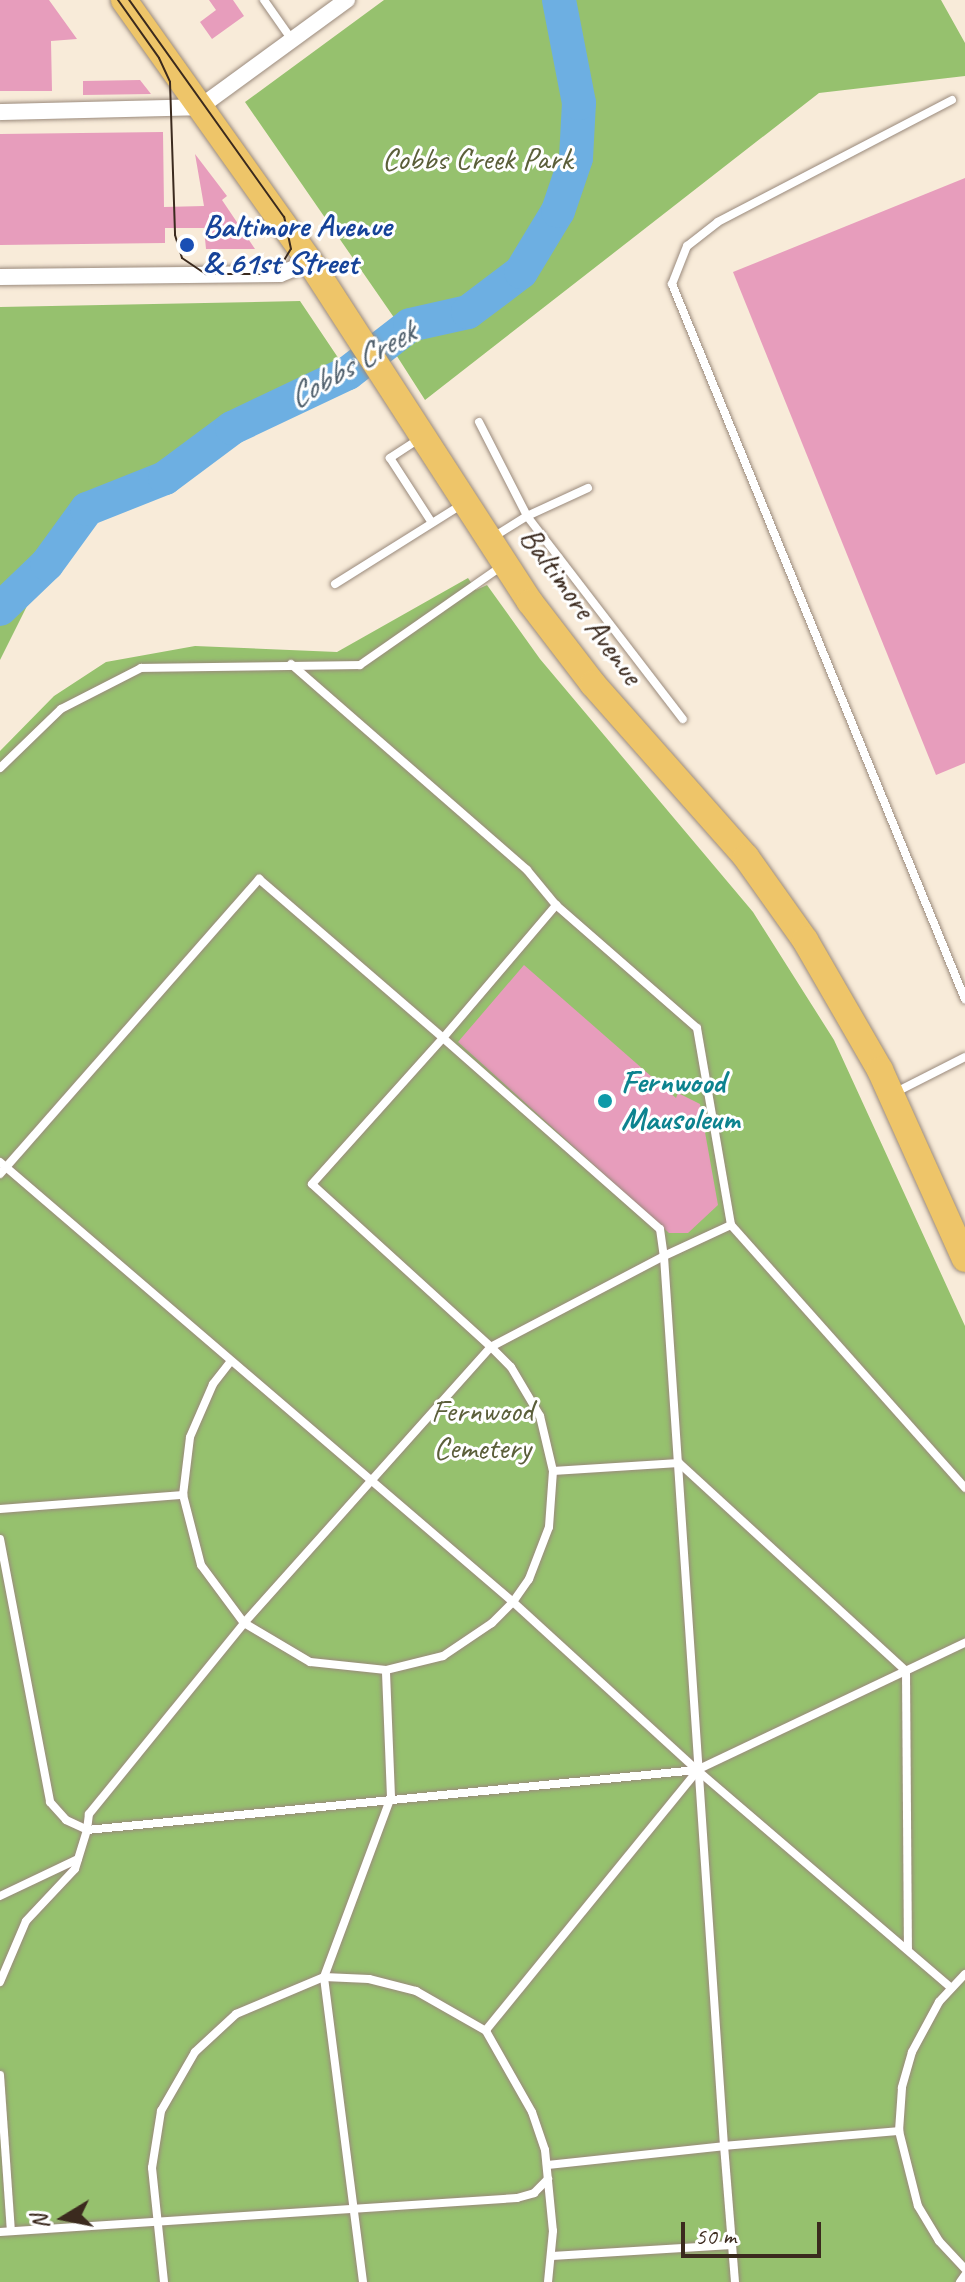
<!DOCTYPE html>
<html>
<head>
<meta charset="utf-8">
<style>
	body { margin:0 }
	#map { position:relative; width:965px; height:2282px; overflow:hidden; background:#f8ebd9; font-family:Caveat,sans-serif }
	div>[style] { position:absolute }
	.green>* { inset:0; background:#96c16e }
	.river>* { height:34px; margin:-17px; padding:0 17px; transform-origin:17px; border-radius:17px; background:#6dafe2 }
	.building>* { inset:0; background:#e79dbc }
	.roads { filter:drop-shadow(0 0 2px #9a8a7c) drop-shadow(0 0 2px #9a8a7c) }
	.lane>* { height:8px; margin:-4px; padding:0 4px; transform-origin:4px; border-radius:4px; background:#fff }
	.street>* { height:16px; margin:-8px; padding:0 8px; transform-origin:8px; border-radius:8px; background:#fff }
	.primary>* { height:26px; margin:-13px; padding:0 13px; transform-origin:13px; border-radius:13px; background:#eec569 }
	.tram>* { height:2px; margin:-1px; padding:0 1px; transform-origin:1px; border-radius:1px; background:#3b2a1e }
	.dots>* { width:22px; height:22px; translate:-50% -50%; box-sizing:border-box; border:4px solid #fff; border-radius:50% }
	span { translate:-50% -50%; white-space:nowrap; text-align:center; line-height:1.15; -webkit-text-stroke:6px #fff; paint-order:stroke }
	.park-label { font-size:32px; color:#5b5f3a }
	.transit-label { font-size:32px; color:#164399; font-weight:700 }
	.left { translate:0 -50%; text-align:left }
	.street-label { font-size:32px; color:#3b2a1e }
	.culture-label { font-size:32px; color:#0d838f; font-weight:700 }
	.water-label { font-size:34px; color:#4f5f6c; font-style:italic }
	.north { position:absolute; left:24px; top:2178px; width:80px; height:80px; -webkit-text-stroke:6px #fff; paint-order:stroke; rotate:260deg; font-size:22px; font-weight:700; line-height:32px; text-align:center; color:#3b2a1e }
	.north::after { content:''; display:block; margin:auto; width:28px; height:36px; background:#3b2a1e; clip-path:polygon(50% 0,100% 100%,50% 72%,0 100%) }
	.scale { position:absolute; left:681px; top:2222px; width:140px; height:36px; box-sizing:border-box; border:4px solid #3b2a1e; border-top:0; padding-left:10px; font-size:24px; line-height:28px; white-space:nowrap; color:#3b2a1e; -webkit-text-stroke:6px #fff; paint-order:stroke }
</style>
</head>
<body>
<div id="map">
	<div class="green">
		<i style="clip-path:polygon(384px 0,941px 0,965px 43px,965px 76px,819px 93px,425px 400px,393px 350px,404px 332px,245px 102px)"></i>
		<i style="clip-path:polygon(300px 301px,349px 374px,232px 428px,165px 478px,87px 509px,58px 544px,0 660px,0 307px)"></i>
		<i style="clip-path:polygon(468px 578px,476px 590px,487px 585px,540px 659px,753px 912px,834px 1040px,965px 1326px,965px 2282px,0 2282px,0 751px,54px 696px,106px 662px,195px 646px,337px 652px)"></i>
	</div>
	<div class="river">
		<i style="left:0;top:609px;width:65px;rotate:-43.8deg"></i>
		<i style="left:47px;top:564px;width:68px;rotate:-54deg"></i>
		<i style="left:87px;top:509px;width:84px;rotate:-21.7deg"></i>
		<i style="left:165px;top:478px;width:84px;rotate:-36.7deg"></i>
		<i style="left:232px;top:428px;width:128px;rotate:-25.4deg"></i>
		<i style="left:348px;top:373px;width:78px;rotate:-37.7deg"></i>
		<i style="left:410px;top:325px;width:59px;rotate:-12.6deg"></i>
		<i style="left:468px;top:312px;width:66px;rotate:-37deg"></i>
		<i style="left:521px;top:272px;width:71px;rotate:-58.8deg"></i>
		<i style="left:558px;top:211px;width:56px;rotate:-71.2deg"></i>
		<i style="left:576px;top:158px;width:55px;rotate:-86.9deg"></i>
		<i style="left:579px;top:103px;width:105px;rotate:-101deg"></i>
	</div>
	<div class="building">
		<i style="clip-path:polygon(0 0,49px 0,77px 39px,51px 41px,52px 91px,0 91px)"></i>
		<i style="clip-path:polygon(209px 0,233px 0,244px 16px,212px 39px,200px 22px,216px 10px)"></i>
		<i style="clip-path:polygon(140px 80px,151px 94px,83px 95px,83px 81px)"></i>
		<i style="clip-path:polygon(163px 132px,164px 207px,204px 206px,195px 154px,227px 196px,222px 200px,255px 249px,206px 249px,204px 228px,165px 228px,165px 243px,0 245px,0 134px)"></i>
		<i style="clip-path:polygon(965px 178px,965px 763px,936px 775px,733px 272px)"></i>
		<i style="clip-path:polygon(524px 965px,676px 1098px,678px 1093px,700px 1104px,718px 1205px,688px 1233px,669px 1233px,458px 1042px)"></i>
	</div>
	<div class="roads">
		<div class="lane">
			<i style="left:264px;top:0;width:49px;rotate:55deg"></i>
			<i style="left:952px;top:100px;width:264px;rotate:152.5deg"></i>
			<i style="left:718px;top:222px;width:39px;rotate:142deg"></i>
			<i style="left:687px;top:246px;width:41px;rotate:111.5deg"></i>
			<i style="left:672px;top:284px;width:773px;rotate:67.72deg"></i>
			<i style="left:479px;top:422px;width:106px;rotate:62.9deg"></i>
			<i style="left:527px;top:516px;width:39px;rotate:148deg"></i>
			<i style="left:419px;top:439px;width:35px;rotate:147deg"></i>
			<i style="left:390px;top:458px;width:77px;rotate:57.1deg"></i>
			<i style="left:588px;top:488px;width:67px;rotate:155.3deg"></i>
			<i style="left:527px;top:516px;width:256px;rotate:52.5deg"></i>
			<i style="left:335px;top:584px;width:149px;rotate:-32.1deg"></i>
			<i style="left:291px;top:664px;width:313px;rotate:41.1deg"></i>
			<i style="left:527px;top:870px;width:45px;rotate:50.4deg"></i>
			<i style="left:0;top:768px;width:85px;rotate:-44deg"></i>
			<i style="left:61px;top:709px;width:90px;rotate:-27.1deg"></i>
			<i style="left:141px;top:668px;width:219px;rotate:-0.8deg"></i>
			<i style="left:360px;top:665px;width:173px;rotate:-34.9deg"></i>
			<i style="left:896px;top:1092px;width:77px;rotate:-26.9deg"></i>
			<i style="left:0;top:1162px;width:676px;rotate:40.62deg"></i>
			<i style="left:513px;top:1602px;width:249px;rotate:42.4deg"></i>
			<i style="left:697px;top:1770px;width:335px;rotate:40.6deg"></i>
			<i style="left:0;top:1174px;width:393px;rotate:-48.7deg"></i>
			<i style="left:259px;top:879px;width:243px;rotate:40.8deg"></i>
			<i style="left:443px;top:1038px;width:289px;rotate:41.4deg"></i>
			<i style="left:660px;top:1229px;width:27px;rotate:82deg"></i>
			<i style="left:664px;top:1256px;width:195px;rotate:152.3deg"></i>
			<i style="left:491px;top:1347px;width:242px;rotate:-137.7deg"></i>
			<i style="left:312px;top:1184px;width:196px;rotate:-48.1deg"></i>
			<i style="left:443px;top:1038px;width:175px;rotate:-49.6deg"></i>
			<i style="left:556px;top:905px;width:187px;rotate:41.1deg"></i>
			<i style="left:697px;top:1028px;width:200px;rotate:80.2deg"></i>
			<i style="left:553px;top:1471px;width:126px;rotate:-3.6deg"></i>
			<i style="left:679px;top:1463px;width:308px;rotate:42.5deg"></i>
			<i style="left:906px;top:1671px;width:278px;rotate:89.6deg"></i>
			<i style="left:0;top:1509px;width:184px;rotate:-4.4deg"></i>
			<i style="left:0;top:1539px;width:268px;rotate:79.2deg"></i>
			<i style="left:50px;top:1802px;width:24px;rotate:48deg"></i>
			<i style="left:66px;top:1820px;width:23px;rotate:25deg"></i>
			<i style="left:87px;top:1830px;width:16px;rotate:-83deg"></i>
			<i style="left:89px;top:1814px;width:246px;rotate:-50.9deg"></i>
			<i style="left:244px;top:1623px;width:370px;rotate:-48.2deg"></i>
			<i style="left:491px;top:1347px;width:28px;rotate:45deg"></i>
			<i style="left:511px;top:1367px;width:57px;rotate:59.4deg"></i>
			<i style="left:540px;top:1416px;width:57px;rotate:76.7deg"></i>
			<i style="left:553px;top:1471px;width:56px;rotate:94.1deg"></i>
			<i style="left:549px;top:1527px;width:56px;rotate:111deg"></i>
			<i style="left:529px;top:1579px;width:28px;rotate:125deg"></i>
			<i style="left:513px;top:1602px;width:30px;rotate:135deg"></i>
			<i style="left:492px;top:1623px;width:59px;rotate:146deg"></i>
			<i style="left:443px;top:1656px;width:59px;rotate:166.2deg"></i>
			<i style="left:386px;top:1670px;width:76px;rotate:-174deg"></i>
			<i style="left:310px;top:1662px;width:77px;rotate:-149.4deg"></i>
			<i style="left:244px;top:1623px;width:72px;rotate:-126.6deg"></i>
			<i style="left:201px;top:1565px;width:72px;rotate:-104.4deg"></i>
			<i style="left:183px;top:1495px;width:58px;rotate:-83.1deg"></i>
			<i style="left:190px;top:1437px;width:58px;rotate:-66.5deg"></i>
			<i style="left:213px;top:1384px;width:29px;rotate:-52deg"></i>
			<i style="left:0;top:1896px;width:86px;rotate:-25.4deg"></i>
			<i style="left:965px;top:1974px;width:38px;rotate:133deg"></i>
			<i style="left:939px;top:2002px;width:57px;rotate:118.4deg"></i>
			<i style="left:912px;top:2052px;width:37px;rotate:106deg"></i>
			<i style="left:902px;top:2088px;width:43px;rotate:94deg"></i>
			<i style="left:899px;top:2131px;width:77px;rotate:75.8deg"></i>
			<i style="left:918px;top:2206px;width:41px;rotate:59deg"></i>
			<i style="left:939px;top:2241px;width:38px;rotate:47deg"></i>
			<i style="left:0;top:1982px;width:66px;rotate:-66.9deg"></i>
			<i style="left:26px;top:1921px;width:71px;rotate:-46.7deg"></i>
			<i style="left:75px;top:1869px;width:41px;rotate:-72.9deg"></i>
			<i style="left:87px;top:1830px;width:613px;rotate:-5.62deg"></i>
			<i style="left:697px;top:1770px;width:297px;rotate:-25.4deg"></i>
			<i style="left:486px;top:2030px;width:334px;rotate:-50.8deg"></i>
			<i style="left:0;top:2075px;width:156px;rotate:86deg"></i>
			<i style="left:547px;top:2165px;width:178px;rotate:-6.1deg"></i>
			<i style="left:724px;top:2146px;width:892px;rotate:-93.86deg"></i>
			<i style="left:664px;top:1256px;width:74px;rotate:-24.8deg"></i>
			<i style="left:731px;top:1225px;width:352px;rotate:48.3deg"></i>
			<i style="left:0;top:2232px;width:518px;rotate:-3.76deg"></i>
			<i style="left:517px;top:2198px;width:18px;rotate:-16deg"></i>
			<i style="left:534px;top:2193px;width:20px;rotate:-45deg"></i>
			<i style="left:552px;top:2256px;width:180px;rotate:-3.5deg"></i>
			<i style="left:164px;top:2282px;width:115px;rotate:-96deg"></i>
			<i style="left:152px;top:2168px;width:58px;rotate:-81deg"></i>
			<i style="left:161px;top:2111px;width:68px;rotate:-60deg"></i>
			<i style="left:195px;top:2052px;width:56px;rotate:-42.8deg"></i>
			<i style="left:236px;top:2014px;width:95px;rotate:-22.8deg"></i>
			<i style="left:324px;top:1977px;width:45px;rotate:2.5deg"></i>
			<i style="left:369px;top:1979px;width:49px;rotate:14.3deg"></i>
			<i style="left:416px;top:1991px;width:81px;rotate:29.7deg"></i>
			<i style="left:486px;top:2031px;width:93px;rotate:60.4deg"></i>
			<i style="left:532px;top:2112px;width:40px;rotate:71.1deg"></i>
			<i style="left:545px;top:2150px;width:81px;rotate:84.4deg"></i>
			<i style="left:553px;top:2231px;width:51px;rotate:95.6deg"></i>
			<i style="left:363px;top:2282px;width:307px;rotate:-97.3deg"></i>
			<i style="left:324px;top:1977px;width:192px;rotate:-69.6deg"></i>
			<i style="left:391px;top:1797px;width:127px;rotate:-92.3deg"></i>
			<i style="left:735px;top:2282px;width:136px;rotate:-94.6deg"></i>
			<i style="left:724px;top:2146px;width:176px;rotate:-4.9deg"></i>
			<i style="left:960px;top:2282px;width:9px;rotate:-54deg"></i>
		</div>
		<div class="street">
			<i style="left:0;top:112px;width:200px;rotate:-1.4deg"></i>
			<i style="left:200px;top:107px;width:182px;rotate:-36.1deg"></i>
			<i style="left:0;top:277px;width:280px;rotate:-0.6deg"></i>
			<i style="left:280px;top:274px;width:32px;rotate:-22deg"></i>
		</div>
		<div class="primary">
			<i style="left:124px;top:0;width:321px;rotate:54.6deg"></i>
			<i style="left:310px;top:262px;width:405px;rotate:57.1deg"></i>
			<i style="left:530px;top:602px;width:103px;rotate:52.5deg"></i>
			<i style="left:593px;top:684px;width:231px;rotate:48.5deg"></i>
			<i style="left:746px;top:857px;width:102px;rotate:54.6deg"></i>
			<i style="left:805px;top:940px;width:150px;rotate:60deg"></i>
			<i style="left:880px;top:1070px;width:207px;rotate:65.8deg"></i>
		</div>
	</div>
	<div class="tram">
		<i style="left:118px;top:0;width:71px;rotate:54.7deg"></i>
		<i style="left:159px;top:58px;width:26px;rotate:65deg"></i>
		<i style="left:170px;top:82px;width:153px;rotate:88.1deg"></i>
		<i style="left:175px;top:235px;width:24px;rotate:73deg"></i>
		<i style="left:182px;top:258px;width:29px;rotate:34deg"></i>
		<i style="left:206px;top:274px;width:54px"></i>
		<i style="left:260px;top:274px;width:21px;rotate:-19deg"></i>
		<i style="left:280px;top:267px;width:21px;rotate:-59deg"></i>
		<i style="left:291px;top:249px;width:33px;rotate:-102deg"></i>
		<i style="left:284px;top:217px;width:267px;rotate:-125.5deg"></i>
	</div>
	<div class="dots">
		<i style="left:187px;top:245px;background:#1a4fb4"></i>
		<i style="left:605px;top:1101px;background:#0f9aa8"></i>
	</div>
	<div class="park-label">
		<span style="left:477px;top:159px">Cobbs Creek Park</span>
		<span style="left:482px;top:1430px">Fernwood<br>Cemetery</span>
	</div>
	<div class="transit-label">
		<span class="left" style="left:203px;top:245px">Baltimore Avenue<br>&amp; 61st Street</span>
	</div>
	<div class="street-label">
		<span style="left:581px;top:606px;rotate:54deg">Baltimore Avenue</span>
	</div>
	<div class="culture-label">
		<span class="left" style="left:621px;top:1101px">Fernwood<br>Mausoleum</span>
	</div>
	<div class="water-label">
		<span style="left:351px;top:364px;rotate:-30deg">Cobbs Creek</span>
	</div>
	<div class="north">N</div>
	<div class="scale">50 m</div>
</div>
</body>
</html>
